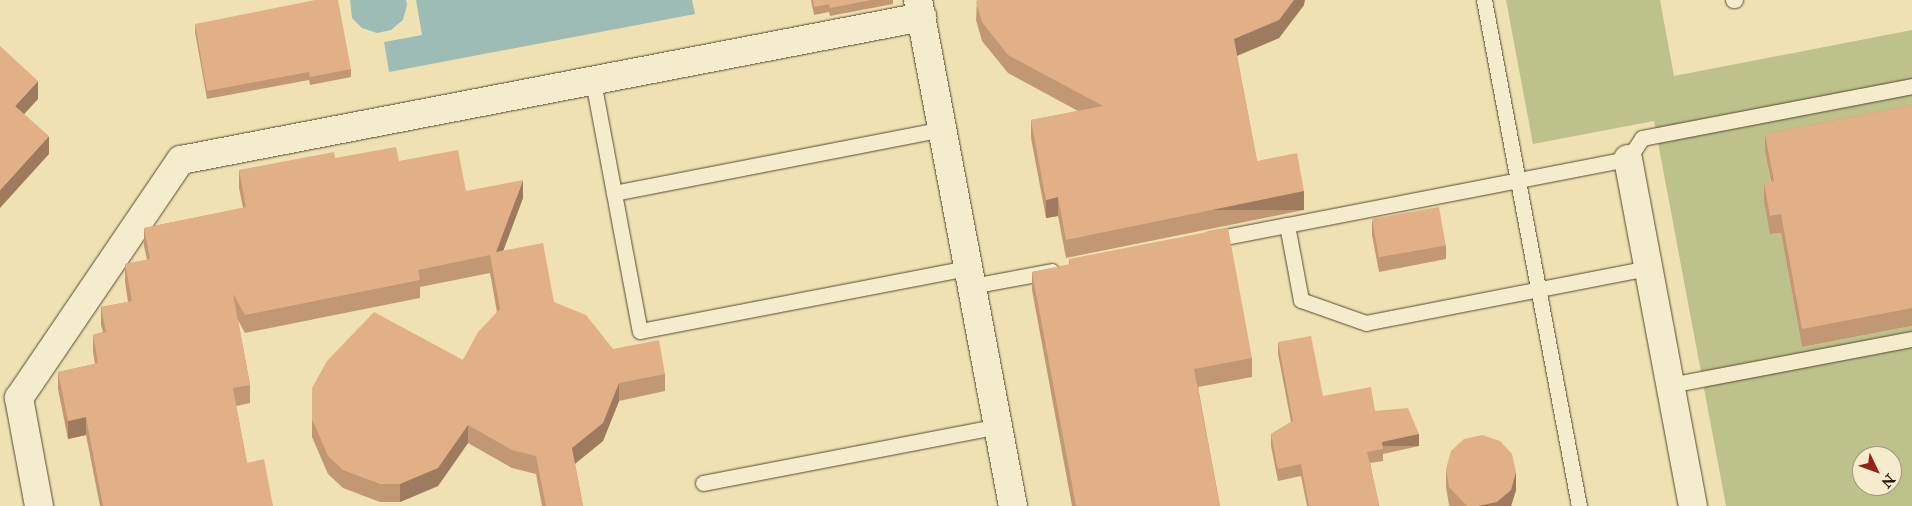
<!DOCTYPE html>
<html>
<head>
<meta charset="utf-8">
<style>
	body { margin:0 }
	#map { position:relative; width:1912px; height:506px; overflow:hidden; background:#f0e1b2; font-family:"IM FELL Double Pica",serif }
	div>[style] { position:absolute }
	.green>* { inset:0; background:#bcc28a }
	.water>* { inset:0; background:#9dbcb5 }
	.roads { filter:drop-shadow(0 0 1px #554932) drop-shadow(0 0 1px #554932) }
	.lane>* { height:15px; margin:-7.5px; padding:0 7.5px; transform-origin:7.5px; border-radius:7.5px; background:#f5eccd }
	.street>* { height:28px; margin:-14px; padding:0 14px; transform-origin:14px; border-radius:14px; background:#f5eccd }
	.wall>* { inset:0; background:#c29774 }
	.shaded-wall>* { inset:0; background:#9e7b5e; transform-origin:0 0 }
	.building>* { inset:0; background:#e2b087; transform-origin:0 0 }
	span { translate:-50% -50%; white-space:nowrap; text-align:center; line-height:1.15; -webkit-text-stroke:5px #f5eccd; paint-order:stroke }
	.north { position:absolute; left:1852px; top:446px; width:50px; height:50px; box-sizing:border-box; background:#f5eccd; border:1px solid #a0967e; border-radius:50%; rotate:132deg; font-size:14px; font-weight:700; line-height:20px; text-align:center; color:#211607 }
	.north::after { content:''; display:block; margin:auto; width:18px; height:22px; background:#8f2418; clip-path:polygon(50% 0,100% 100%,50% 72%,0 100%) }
</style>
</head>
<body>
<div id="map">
	<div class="green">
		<i style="clip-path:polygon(evenodd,1506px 0,1660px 0,1674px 76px,1912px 30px,1912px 124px,1765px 152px,1774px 200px,1770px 234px,1781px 233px,1802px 347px,1912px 326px,1912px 506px,1726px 506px,1654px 121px,1533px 144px,1506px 0,1862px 456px,1892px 456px,1892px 486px,1862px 486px,1862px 456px)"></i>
	</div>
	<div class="water">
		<i style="clip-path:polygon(350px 0,406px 0,407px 5px,403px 20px,391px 30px,377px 33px,362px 28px,352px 18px)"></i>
		<i style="clip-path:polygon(416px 0,692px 0,695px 14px,389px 72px,384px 42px,422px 35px)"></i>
	</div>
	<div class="roads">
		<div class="lane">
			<i style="left:1484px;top:0;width:515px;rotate:79.37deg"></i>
			<i style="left:1733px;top:0;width:2px"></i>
			<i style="left:593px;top:81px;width:254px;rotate:79.4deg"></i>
			<i style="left:640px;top:331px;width:334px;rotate:-10.9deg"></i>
			<i style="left:614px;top:193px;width:335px;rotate:-11deg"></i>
			<i style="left:1210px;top:240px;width:78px;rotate:-11deg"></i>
			<i style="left:1648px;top:268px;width:287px;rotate:169deg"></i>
			<i style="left:1366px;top:323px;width:69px;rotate:-160.5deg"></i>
			<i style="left:1301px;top:300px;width:76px;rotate:-100.6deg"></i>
			<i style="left:1287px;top:225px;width:347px;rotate:-11deg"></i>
			<i style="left:1628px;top:159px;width:25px;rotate:-56deg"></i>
			<i style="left:1642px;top:138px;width:275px;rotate:-10.9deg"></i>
			<i style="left:972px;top:286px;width:81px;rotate:-10.6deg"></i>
			<i style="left:1670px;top:385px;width:246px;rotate:-10.8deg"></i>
			<i style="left:703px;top:483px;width:300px;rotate:-10.9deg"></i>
		</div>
		<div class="street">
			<i style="left:918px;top:0;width:515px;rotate:79.37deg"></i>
			<i style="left:1628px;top:159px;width:353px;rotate:79.4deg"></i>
			<i style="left:39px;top:506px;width:110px;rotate:-100.5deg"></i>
			<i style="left:19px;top:398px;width:288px;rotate:-55.8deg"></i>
			<i style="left:181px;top:160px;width:755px;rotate:-10.92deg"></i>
		</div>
	</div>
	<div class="wall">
		<i style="clip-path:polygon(811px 0,893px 0,893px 4px,830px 16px,829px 12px,814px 15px)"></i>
		<i style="clip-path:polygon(977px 0,1304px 5px,1279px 38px,1237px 56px,1257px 161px,1304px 210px,1066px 258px,1058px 216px,1046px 218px,1031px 138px,1031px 120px,1078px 111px,1008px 73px,982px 41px,976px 20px)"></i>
		<i style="clip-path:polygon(195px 24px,351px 69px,351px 77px,310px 85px,309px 80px,207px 99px,195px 32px)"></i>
		<i style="clip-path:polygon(1912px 105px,1912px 326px,1802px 347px,1781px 233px,1770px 234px,1764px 201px,1764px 183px,1771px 182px,1765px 152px,1765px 134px)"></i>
		<i style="clip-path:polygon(335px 158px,399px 161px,466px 191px,523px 198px,503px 251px,554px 302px,613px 349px,665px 374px,665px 391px,619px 401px,603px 441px,575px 464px,583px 506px,542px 506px,536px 474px,512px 468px,468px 443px,438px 486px,400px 502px,380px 502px,343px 488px,328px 474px,312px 437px,312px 388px,463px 360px,497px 312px,490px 273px,420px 287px,420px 298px,245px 333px,238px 320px,250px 385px,250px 403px,236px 406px,247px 463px,273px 506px,100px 506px,86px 435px,68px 439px,58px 389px,58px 372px,95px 364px,93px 352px,93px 335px,103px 332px,101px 325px,101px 307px,128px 302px,125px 282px,125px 264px,147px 260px,144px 246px,144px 228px,243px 208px,239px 188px,239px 170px)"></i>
		<i style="clip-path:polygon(1372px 221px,1446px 245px,1446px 259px,1379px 272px,1372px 235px)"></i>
		<i style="clip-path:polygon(1069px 259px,1252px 358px,1252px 377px,1198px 387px,1220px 506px,1072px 506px,1032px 290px,1032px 272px,1069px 265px)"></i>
		<i style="clip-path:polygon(1278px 342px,1323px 396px,1375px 411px,1419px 446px,1383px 454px,1383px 461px,1370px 463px,1379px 506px,1307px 506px,1301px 476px,1278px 481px,1271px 446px,1271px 434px,1291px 422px,1278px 354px)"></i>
		<i style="clip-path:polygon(1446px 469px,1516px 490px,1511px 506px,1450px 506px,1449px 505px,1446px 487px)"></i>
	</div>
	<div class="shaded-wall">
		<i style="clip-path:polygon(1294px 0,1305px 0,1304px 5px,1279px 38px,1234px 57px,1234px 39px)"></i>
		<i style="clip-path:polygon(38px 81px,38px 99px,15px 124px,15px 106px)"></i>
		<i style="clip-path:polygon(49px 136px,49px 154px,0 208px,0 190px)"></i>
		<i style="clip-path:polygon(523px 180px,523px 198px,496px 270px,496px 252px)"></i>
		<i style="left:1304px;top:191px;width:19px;height:243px;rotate:90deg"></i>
		<i style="clip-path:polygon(1058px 197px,1058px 216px,1046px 218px,1046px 200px)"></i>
		<i style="clip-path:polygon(619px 383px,619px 401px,603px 441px,572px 466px,572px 448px)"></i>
		<i style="clip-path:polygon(86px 417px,86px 435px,68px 439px,68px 421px)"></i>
		<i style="clip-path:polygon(468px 425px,468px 443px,438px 486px,400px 502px,400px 484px)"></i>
		<i style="left:1419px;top:434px;width:12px;height:38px;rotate:90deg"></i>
		<i style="clip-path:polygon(1516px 472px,1516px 490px,1511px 506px,1478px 506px)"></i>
	</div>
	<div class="building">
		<i style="clip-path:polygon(315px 0,338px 0,351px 69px,310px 77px,309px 72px,207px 91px,195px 24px)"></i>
		<i style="clip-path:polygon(813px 0,871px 0,830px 8px,829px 4px,814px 7px)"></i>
		<i style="clip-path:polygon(977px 0,1294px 0,1279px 20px,1234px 39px,1257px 161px,1297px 153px,1304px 191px,1066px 240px,1058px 197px,1046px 200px,1031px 120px,1103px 106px,1008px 55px,982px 22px,976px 2px)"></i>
		<i style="clip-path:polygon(0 46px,38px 81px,15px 106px,49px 136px,0 190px)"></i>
		<i style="clip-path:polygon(1912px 105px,1912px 308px,1802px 329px,1781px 214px,1770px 216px,1764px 183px,1774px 181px,1765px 134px)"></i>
		<i style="clip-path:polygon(396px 147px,399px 161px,458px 150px,466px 191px,523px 180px,496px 252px,543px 243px,554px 302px,586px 315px,613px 349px,659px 340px,665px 374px,619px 383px,603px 423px,572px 448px,583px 506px,546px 506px,536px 456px,512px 450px,468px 425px,438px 468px,400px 484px,380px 484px,343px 470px,328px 456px,312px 419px,312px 388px,327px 361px,374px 312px,463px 360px,478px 332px,500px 309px,490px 255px,418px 270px,420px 280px,245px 315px,233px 294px,250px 385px,233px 388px,247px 463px,264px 459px,273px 506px,103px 506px,86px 417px,68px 421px,58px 372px,98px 363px,93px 335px,106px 332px,101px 307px,132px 301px,125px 264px,150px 259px,144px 228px,246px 207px,239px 170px,334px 152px,335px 158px)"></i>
		<i style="left:1439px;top:207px;width:39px;height:68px;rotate:80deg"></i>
		<i style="clip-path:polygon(1228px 228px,1252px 358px,1194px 369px,1220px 506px,1076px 506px,1032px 272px,1070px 264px,1069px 259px)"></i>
		<i style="clip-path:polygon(1311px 336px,1323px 396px,1371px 387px,1375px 411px,1408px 408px,1419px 434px,1382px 442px,1383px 449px,1367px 452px,1379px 503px,1378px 506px,1309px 506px,1301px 464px,1278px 469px,1271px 434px,1293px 421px,1278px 342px)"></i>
		<i style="clip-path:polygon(1482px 435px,1500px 441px,1512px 454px,1516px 472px,1511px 490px,1497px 502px,1478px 506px,1467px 506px,1449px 487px,1446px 469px,1451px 451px,1464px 439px)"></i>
	</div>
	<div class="north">N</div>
</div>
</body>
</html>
